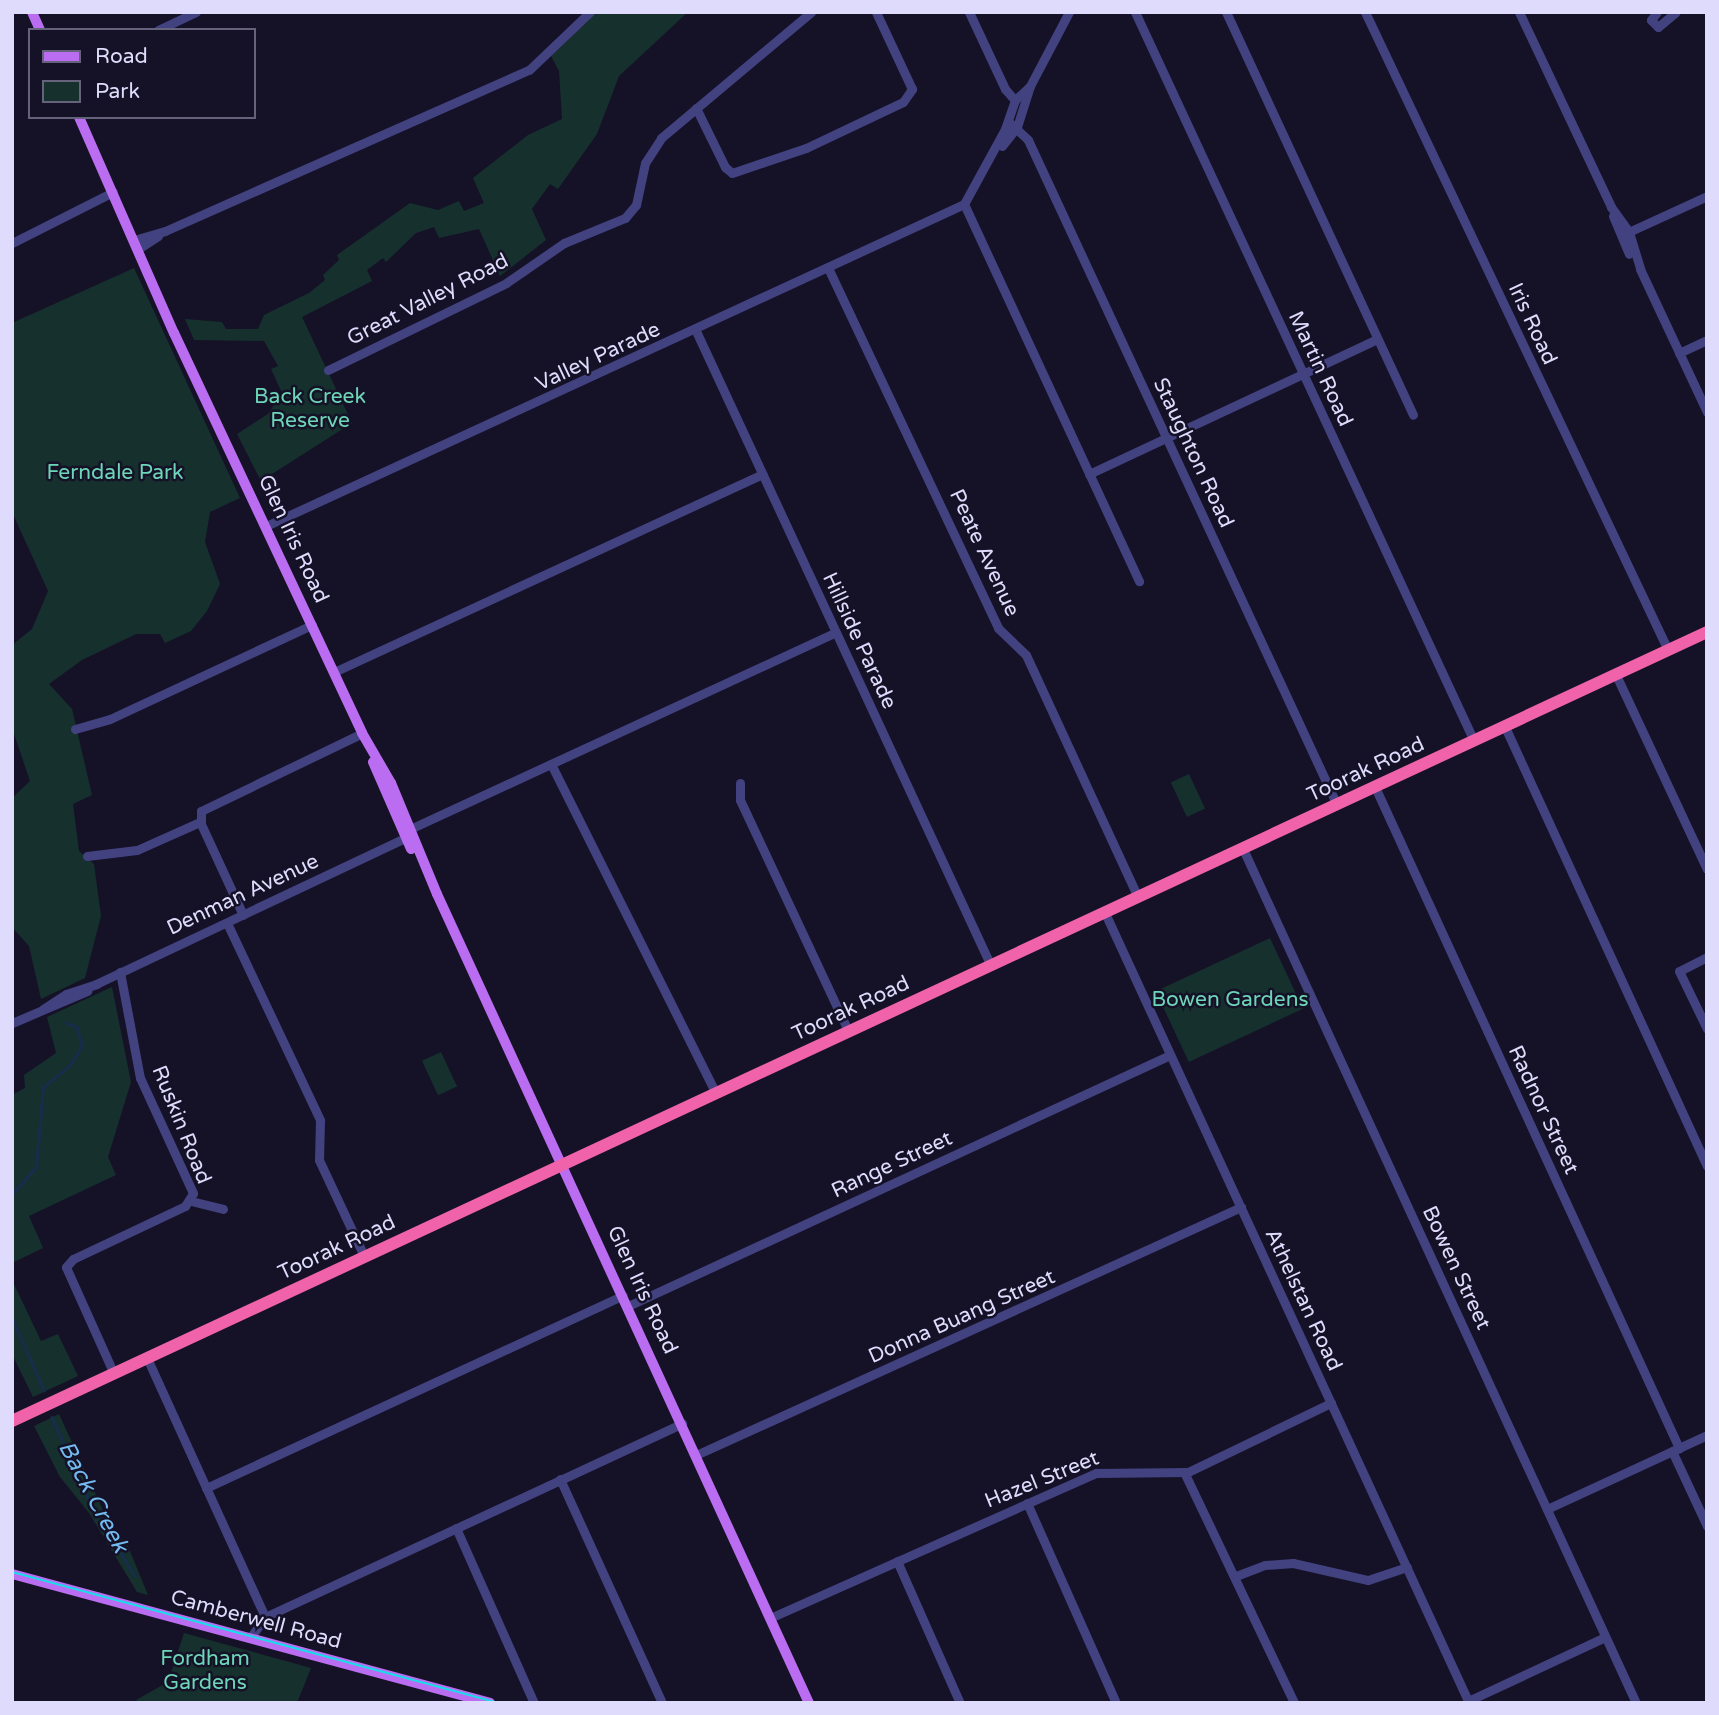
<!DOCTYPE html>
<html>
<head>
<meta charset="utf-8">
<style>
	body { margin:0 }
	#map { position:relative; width:1719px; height:1715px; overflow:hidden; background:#151227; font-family:"Varela Round",sans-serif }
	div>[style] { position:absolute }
	.green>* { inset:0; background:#16302e; transform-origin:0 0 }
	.stream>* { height:2.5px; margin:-1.25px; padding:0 1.25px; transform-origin:1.25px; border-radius:1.25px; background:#162d4c }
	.minor>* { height:9px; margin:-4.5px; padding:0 4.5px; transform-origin:4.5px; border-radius:4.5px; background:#424281 }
	.major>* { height:10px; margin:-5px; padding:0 5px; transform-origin:5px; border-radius:5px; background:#bb6df1 }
	.highway>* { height:12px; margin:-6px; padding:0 6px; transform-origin:6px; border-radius:6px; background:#f062aa }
	.tram>* { height:2px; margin:-1px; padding:0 1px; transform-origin:1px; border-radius:1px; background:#1adbe9 }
	span { translate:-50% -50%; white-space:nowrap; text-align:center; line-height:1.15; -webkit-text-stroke:5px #151227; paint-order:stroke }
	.street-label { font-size:21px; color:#dedbfc }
	.park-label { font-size:21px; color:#6dd5b8 }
	.water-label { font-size:23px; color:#73bbf1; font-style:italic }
	.frame { position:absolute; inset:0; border:14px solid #dedbfc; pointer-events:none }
	.legend { position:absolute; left:28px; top:28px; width:228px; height:91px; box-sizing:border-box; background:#151227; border:2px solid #65627c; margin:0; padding:9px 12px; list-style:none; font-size:21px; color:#dedbfc }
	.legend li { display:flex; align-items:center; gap:14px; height:35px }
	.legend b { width:35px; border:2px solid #65627c }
</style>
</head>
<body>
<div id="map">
	<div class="green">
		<i style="clip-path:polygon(597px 12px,688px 12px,619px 76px,597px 134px,558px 189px,550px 184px,532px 209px,546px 240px,500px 276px,479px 229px,439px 238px,434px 227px,416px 233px,386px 262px,383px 258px,367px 270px,372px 281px,302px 317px,352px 423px,261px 481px,237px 434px,268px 414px,282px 393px,271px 369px,278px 366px,264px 341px,194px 340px,185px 319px,222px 322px,226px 329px,258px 329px,264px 315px,309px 293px,325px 280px,323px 275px,339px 260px,337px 255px,410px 203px,438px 210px,459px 201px,464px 211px,484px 203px,473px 178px,528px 135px,562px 119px,559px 71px,551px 56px)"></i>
		<i style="clip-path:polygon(134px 268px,240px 498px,210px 512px,205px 542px,220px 584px,207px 611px,191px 631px,165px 643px,160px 634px,136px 634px,82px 660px,49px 684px,72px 709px,92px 795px,73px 804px,79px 851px,94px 864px,101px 916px,85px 978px,41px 999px,29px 946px,12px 927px,12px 798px,30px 781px,12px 728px,12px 645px,32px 629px,48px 591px,12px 512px,12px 323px)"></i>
		<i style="left:1189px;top:774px;width:38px;height:20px;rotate:65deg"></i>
		<i style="left:1270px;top:938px;width:78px;height:126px;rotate:65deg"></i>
		<i style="clip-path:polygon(112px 987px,131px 1082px,108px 1157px,116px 1175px,29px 1216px,43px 1248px,12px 1263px,12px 1095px,25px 1088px,24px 1075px,56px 1053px,47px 1017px)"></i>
		<i style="left:441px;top:1052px;width:38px;height:21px;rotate:65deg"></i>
		<i style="clip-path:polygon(12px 1280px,41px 1341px,58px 1334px,78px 1376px,33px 1397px,12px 1354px)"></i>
		<i style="clip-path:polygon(59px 1414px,112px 1530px,127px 1544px,148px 1595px,137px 1592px,89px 1513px,60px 1477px,34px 1426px)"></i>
		<i style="clip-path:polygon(184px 1633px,311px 1668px,297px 1703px,139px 1703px,136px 1700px,168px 1682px)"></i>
	</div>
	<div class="stream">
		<i style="left:12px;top:1194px;width:36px;rotate:-48deg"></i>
		<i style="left:36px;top:1167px;width:80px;rotate:-85deg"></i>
		<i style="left:43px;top:1087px;width:35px;rotate:-39deg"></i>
		<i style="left:70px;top:1065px;width:22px;rotate:-58deg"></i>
		<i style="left:82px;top:1046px;width:19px;rotate:-106deg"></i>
		<i style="left:77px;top:1028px;width:12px;rotate:-156deg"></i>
		<i style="left:12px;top:1317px;width:80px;rotate:66.3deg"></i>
		<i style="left:52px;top:1417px;width:89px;rotate:66deg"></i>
		<i style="left:88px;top:1498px;width:91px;rotate:58.9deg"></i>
	</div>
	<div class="minor">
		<i style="left:969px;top:12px;width:85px;rotate:64.9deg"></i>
		<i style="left:1005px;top:89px;width:15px;rotate:48deg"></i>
		<i style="left:1135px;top:12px;width:804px;rotate:65.06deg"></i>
		<i style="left:1226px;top:12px;width:444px;rotate:65.1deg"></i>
		<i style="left:1365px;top:12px;width:706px;rotate:64.6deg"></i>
		<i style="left:1519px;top:12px;width:216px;rotate:64.7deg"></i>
		<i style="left:1611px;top:207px;width:31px;rotate:54deg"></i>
		<i style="left:1629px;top:232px;width:39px;rotate:73deg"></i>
		<i style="left:1640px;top:269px;width:158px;rotate:64.9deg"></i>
		<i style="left:1657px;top:12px;width:10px;rotate:127deg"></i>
		<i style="left:1651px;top:20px;width:10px;rotate:45deg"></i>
		<i style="left:1658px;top:27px;width:23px;rotate:-40deg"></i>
		<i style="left:158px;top:30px;width:42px;rotate:-25.3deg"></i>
		<i style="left:696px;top:108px;width:66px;rotate:63.8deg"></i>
		<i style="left:725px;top:167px;width:9px;rotate:41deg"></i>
		<i style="left:732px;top:173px;width:78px;rotate:-18.7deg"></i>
		<i style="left:806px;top:148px;width:107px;rotate:-25.4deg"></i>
		<i style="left:903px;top:102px;width:16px;rotate:-55deg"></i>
		<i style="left:912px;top:89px;width:85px;rotate:-115.1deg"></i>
		<i style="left:1009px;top:122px;width:26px;rotate:43deg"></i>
		<i style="left:1028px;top:140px;width:733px;rotate:65.08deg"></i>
		<i style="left:1002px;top:146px;width:24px;rotate:-52deg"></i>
		<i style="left:1017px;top:127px;width:43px;rotate:-72.4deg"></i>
		<i style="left:1030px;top:86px;width:84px;rotate:-62.2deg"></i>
		<i style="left:964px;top:204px;width:416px;rotate:65.1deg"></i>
		<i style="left:1613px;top:216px;width:41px;rotate:67.2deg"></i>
		<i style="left:1622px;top:235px;width:94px;rotate:-24.6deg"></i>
		<i style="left:134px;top:240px;width:32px;rotate:-16deg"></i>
		<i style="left:165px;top:231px;width:398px;rotate:-23.9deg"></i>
		<i style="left:529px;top:70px;width:84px;rotate:-43.6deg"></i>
		<i style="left:12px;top:243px;width:113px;rotate:-26.8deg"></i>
		<i style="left:138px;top:249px;width:24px;rotate:-33deg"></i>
		<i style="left:829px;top:270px;width:396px;rotate:64.7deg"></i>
		<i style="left:998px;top:628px;width:39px;rotate:44deg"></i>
		<i style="left:1026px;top:655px;width:267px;rotate:65.2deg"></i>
		<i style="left:696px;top:331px;width:700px;rotate:65.08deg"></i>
		<i style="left:1679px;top:353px;width:31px;rotate:-25deg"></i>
		<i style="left:328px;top:370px;width:198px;rotate:-26deg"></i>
		<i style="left:506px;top:283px;width:70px;rotate:-34.6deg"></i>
		<i style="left:564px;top:243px;width:66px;rotate:-22.3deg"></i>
		<i style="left:625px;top:218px;width:17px;rotate:-50deg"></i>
		<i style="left:636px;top:205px;width:43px;rotate:-77.9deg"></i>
		<i style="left:645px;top:163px;width:30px;rotate:-57deg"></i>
		<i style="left:661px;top:138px;width:196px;rotate:-40deg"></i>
		<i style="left:1089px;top:474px;width:318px;rotate:-25.1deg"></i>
		<i style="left:266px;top:526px;width:769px;rotate:-24.76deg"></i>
		<i style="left:964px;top:204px;width:85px;rotate:-61.3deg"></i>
		<i style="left:1005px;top:129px;width:31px;rotate:-71deg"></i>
		<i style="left:1015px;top:100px;width:21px;rotate:-43deg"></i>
		<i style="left:334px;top:672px;width:472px;rotate:-24.8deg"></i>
		<i style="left:1616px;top:675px;width:214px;rotate:64.9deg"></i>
		<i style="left:1505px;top:727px;width:483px;rotate:65.3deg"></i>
		<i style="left:75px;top:729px;width:36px;rotate:-16deg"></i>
		<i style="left:110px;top:719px;width:223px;rotate:-25deg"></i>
		<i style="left:551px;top:764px;width:367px;rotate:63.4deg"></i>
		<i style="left:740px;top:783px;width:17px;rotate:90deg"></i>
		<i style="left:740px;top:800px;width:255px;rotate:64.9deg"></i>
		<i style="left:1375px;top:787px;width:728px;rotate:65.3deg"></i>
		<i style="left:410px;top:829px;width:469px;rotate:-24.8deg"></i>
		<i style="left:1243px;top:849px;width:940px;rotate:65.29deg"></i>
		<i style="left:87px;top:856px;width:50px;rotate:-6.8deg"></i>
		<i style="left:137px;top:850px;width:69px;rotate:-24deg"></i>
		<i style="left:1105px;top:913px;width:870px;rotate:65.26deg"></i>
		<i style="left:243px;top:915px;width:100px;rotate:-114.8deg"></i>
		<i style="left:201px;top:824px;width:13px;rotate:-90deg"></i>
		<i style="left:201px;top:811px;width:179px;rotate:-25.8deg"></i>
		<i style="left:227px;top:923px;width:218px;rotate:64.7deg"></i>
		<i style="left:320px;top:1120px;width:40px;rotate:91.4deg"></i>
		<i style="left:319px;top:1160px;width:106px;rotate:64.9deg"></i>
		<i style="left:1707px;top:957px;width:31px;rotate:153deg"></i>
		<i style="left:1679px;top:971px;width:64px;rotate:64.2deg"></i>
		<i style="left:43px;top:1009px;width:27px;rotate:-33deg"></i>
		<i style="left:66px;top:994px;width:32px;rotate:-18deg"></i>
		<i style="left:96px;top:984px;width:342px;rotate:-25.3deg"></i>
		<i style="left:12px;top:1023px;width:82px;rotate:-23.1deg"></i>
		<i style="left:191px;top:1201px;width:33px;rotate:14deg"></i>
		<i style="left:628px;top:1306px;width:597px;rotate:-24.85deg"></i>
		<i style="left:147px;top:1358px;width:285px;rotate:65.5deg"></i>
		<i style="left:114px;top:1374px;width:117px;rotate:-114.2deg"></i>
		<i style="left:66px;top:1267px;width:11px;rotate:-49deg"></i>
		<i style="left:73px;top:1259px;width:124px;rotate:-25.3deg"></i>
		<i style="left:185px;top:1206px;width:15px;rotate:-58deg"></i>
		<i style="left:193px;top:1193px;width:127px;rotate:-114.7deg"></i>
		<i style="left:140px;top:1078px;width:108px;rotate:-100.7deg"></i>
		<i style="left:1672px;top:1451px;width:83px;rotate:65deg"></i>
		<i style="left:696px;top:1455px;width:599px;rotate:-24.47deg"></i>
		<i style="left:1184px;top:1472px;width:256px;rotate:64.5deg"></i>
		<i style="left:560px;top:1479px;width:246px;rotate:65.5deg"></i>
		<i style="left:206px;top:1488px;width:459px;rotate:-24.8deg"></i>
		<i style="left:1027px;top:1503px;width:219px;rotate:66deg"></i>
		<i style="left:1547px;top:1509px;width:176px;rotate:-24.8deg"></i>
		<i style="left:456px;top:1528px;width:192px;rotate:66deg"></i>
		<i style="left:897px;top:1561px;width:155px;rotate:66.1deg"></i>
		<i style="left:1236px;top:1576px;width:31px;rotate:-21deg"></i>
		<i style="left:1265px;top:1565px;width:28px;rotate:-4deg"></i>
		<i style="left:1293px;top:1563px;width:77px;rotate:12.8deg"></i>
		<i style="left:1368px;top:1580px;width:41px;rotate:-18.4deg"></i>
		<i style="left:770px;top:1618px;width:357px;rotate:-24deg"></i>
		<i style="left:1096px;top:1473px;width:92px;rotate:-0.6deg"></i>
		<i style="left:1188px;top:1472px;width:159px;rotate:-25.8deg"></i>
		<i style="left:250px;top:1638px;width:26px;rotate:-54deg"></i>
		<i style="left:265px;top:1617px;width:460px;rotate:-24.9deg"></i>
		<i style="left:1468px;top:1701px;width:151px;rotate:-25deg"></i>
	</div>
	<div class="major">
		<i style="left:32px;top:12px;width:20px;rotate:66deg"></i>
		<i style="left:79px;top:117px;width:236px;rotate:66.3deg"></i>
		<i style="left:174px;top:333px;width:442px;rotate:64.8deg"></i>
		<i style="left:362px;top:733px;width:58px;rotate:59.9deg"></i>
		<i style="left:391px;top:783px;width:120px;rotate:67.5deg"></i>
		<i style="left:437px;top:894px;width:890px;rotate:65.31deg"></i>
		<i style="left:373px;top:762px;width:95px;rotate:66.4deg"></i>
		<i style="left:12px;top:1574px;width:495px;rotate:15.1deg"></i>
	</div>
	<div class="highway">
		<i style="left:12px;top:1421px;width:1870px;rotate:-24.96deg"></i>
	</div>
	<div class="tram">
		<i style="left:12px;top:1572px;width:504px;rotate:15.06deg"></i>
	</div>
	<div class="street-label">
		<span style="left:428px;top:300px;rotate:-27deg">Great Valley Road</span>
		<span style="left:1532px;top:324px;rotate:65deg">Iris Road</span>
		<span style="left:598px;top:357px;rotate:-25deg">Valley Parade</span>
		<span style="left:1320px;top:369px;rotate:65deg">Martin Road</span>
		<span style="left:1193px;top:453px;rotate:65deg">Staughton Road</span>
		<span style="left:293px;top:539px;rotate:65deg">Glen Iris Road</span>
		<span style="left:984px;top:553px;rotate:65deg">Peate Avenue</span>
		<span style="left:859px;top:641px;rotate:65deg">Hillside Parade</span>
		<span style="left:1366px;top:770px;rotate:-25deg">Toorak Road</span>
		<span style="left:243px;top:895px;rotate:-25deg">Denman Avenue</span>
		<span style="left:851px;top:1009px;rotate:-25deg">Toorak Road</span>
		<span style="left:1543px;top:1110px;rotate:65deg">Radnor Street</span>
		<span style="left:181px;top:1125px;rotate:68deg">Ruskin Road</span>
		<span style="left:892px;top:1165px;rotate:-25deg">Range Street</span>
		<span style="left:337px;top:1248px;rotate:-25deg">Toorak Road</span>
		<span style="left:1456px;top:1268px;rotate:65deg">Bowen Street</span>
		<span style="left:642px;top:1290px;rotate:65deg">Glen Iris Road</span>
		<span style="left:1303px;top:1300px;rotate:65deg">Athelstan Road</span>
		<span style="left:962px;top:1317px;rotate:-24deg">Donna Buang Street</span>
		<span style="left:1042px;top:1480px;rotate:-22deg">Hazel Street</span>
		<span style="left:256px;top:1620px;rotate:15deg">Camberwell Road</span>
	</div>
	<div class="park-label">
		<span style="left:310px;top:409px">Back Creek<br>Reserve</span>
		<span style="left:115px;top:473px">Ferndale Park</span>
		<span style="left:1230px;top:1000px">Bowen Gardens</span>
		<span style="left:205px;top:1671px">Fordham<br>Gardens</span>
	</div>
	<div class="water-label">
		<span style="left:93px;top:1497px;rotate:62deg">Back Creek</span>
	</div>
	<div class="frame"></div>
	<ul class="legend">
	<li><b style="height:9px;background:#bb6df1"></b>Road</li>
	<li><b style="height:19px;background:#16302e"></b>Park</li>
	</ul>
</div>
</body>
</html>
